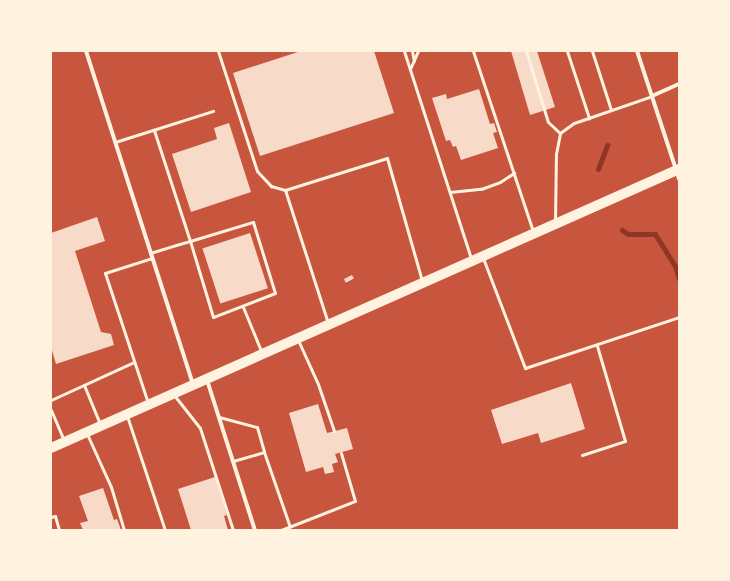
<!DOCTYPE html>
<html>
<head>
<meta charset="utf-8">
<style>
	body { margin:0 }
	#map { position:relative; width:730px; height:581px; overflow:hidden; background:#c8553d; font-family:"PT Serif",serif }
	div>[style] { position:absolute }
	.stream>* { height:5px; margin:-2.5px; padding:0 2.5px; transform-origin:2.5px; border-radius:2.5px; background:#8f3625 }
	.building>* { inset:0; background:#f7dbc8; transform-origin:0 0 }
	.service>* { height:3px; margin:-1.5px; padding:0 1.5px; transform-origin:1.5px; border-radius:1.5px; background:#fff3e0 }
	.minor>* { height:4px; margin:-2px; padding:0 2px; transform-origin:2px; border-radius:2px; background:#fff3e0 }
	.primary>* { height:10px; margin:-5px; padding:0 5px; transform-origin:5px; border-radius:5px; background:#fff3e0 }
	span { translate:-50% -50%; white-space:nowrap; text-align:center; line-height:1.15; -webkit-text-stroke:3.5px #fff3e0; paint-order:stroke }
	.frame { position:absolute; inset:0; border:52px solid #fff3e0; pointer-events:none }
</style>
</head>
<body>
<div id="map">
	<div class="stream">
		<i style="left:598px;top:169px;width:26px;rotate:-69deg"></i>
		<i style="left:622px;top:230px;width:7px;rotate:34deg"></i>
		<i style="left:628px;top:234px;width:27px"></i>
		<i style="left:655px;top:234px;width:38px;rotate:58deg"></i>
		<i style="left:675px;top:266px;width:14px;rotate:73deg"></i>
	</div>
	<div class="building">
		<i style="clip-path:polygon(301px 51px,374px 51px,394px 113px,260px 156px,233px 73px)"></i>
		<i style="clip-path:polygon(511px 51px,537px 51px,555px 107px,530px 115px)"></i>
		<i style="clip-path:polygon(479px 89px,490px 124px,494px 123px,497px 132px,493px 133px,498px 148px,461px 160px,456px 146px,453px 147px,450px 140px,446px 141px,432px 98px,446px 94px,447px 99px)"></i>
		<i style="clip-path:polygon(229px 123px,251px 192px,191px 212px,172px 154px,217px 139px,214px 128px)"></i>
		<i style="clip-path:polygon(97px 217px,105px 241px,75px 251px,101px 332px,111px 334px,114px 345px,56px 364px,51px 347px,51px 233px)"></i>
		<i style="left:250px;top:233px;width:58px;height:50px;rotate:72deg"></i>
		<i style="left:352px;top:275px;width:4px;height:9px;rotate:63deg"></i>
		<i style="clip-path:polygon(571px 383px,585px 429px,541px 443px,538px 433px,502px 444px,491px 410px)"></i>
		<i style="clip-path:polygon(318px 404px,327px 433px,347px 428px,353px 449px,335px 454px,338px 462px,332px 464px,334px 472px,325px 474px,323px 467px,306px 472px,289px 413px)"></i>
		<i style="clip-path:polygon(215px 477px,227px 515px,224px 516px,228px 530px,191px 530px,178px 489px)"></i>
		<i style="clip-path:polygon(103px 488px,114px 520px,117px 519px,121px 530px,83px 530px,80px 523px,88px 521px,79px 496px)"></i>
	</div>
	<div class="service">
		<i style="left:218px;top:51px;width:126px;rotate:72deg"></i>
		<i style="left:257px;top:171px;width:21px;rotate:47deg"></i>
		<i style="left:271px;top:186px;width:15px;rotate:16deg"></i>
		<i style="left:404px;top:51px;width:218px;rotate:72.1deg"></i>
		<i style="left:412px;top:51px;width:10px;rotate:79deg"></i>
		<i style="left:473px;top:51px;width:190px;rotate:71.6deg"></i>
		<i style="left:526px;top:51px;width:74px;rotate:72.8deg"></i>
		<i style="left:548px;top:122px;width:16px;rotate:43deg"></i>
		<i style="left:567px;top:51px;width:71px;rotate:71.8deg"></i>
		<i style="left:592px;top:51px;width:62px;rotate:72.1deg"></i>
		<i style="left:410px;top:69px;width:20px;rotate:-66deg"></i>
		<i style="left:115px;top:142px;width:103px;rotate:-17.6deg"></i>
		<i style="left:450px;top:192px;width:31px;rotate:-6deg"></i>
		<i style="left:481px;top:189px;width:20px;rotate:-20deg"></i>
		<i style="left:500px;top:182px;width:17px;rotate:-33deg"></i>
		<i style="left:555px;top:222px;width:68px;rotate:-89.2deg"></i>
		<i style="left:556px;top:154px;width:21px;rotate:-79deg"></i>
		<i style="left:560px;top:133px;width:17px;rotate:-36deg"></i>
		<i style="left:574px;top:123px;width:83px;rotate:-19.1deg"></i>
		<i style="left:150px;top:253px;width:27px;rotate:-17deg"></i>
		<i style="left:176px;top:245px;width:15px;rotate:-16deg"></i>
		<i style="left:190px;top:241px;width:66px;rotate:-16.8deg"></i>
		<i style="left:253px;top:222px;width:74px;rotate:72.8deg"></i>
		<i style="left:275px;top:293px;width:66px;rotate:158.8deg"></i>
		<i style="left:213px;top:317px;width:79px;rotate:-106.8deg"></i>
		<i style="left:190px;top:241px;width:117px;rotate:-108deg"></i>
		<i style="left:483px;top:258px;width:118px;rotate:69.1deg"></i>
		<i style="left:525px;top:368px;width:162px;rotate:-18.3deg"></i>
		<i style="left:243px;top:307px;width:50px;rotate:67.6deg"></i>
		<i style="left:328px;top:323px;width:140px;rotate:-107.9deg"></i>
		<i style="left:285px;top:190px;width:107px;rotate:-17.4deg"></i>
		<i style="left:387px;top:158px;width:128px;rotate:74.1deg"></i>
		<i style="left:298px;top:340px;width:48px;rotate:65.6deg"></i>
		<i style="left:318px;top:384px;width:50px;rotate:71.2deg"></i>
		<i style="left:84px;top:385px;width:42px;rotate:67.7deg"></i>
		<i style="left:174px;top:395px;width:42px;rotate:51.8deg"></i>
		<i style="left:200px;top:428px;width:107px;rotate:72.1deg"></i>
		<i style="left:51px;top:400px;width:91px;rotate:-24.6deg"></i>
		<i style="left:148px;top:403px;width:137px;rotate:-108.3deg"></i>
		<i style="left:105px;top:273px;width:49px;rotate:-17.7deg"></i>
		<i style="left:51px;top:410px;width:33px;rotate:67deg"></i>
		<i style="left:127px;top:416px;width:120px;rotate:71.6deg"></i>
		<i style="left:219px;top:417px;width:39px;rotate:15deg"></i>
		<i style="left:257px;top:427px;width:26px;rotate:74deg"></i>
		<i style="left:87px;top:434px;width:58px;rotate:65.6deg"></i>
		<i style="left:111px;top:487px;width:45px;rotate:73.2deg"></i>
		<i style="left:582px;top:455px;width:45px;rotate:-18deg"></i>
		<i style="left:625px;top:441px;width:99px;rotate:-106.4deg"></i>
		<i style="left:233px;top:461px;width:32px;rotate:-16deg"></i>
		<i style="left:264px;top:452px;width:79px;rotate:70.9deg"></i>
		<i style="left:51px;top:517px;width:4px;rotate:-14deg"></i>
		<i style="left:55px;top:516px;width:15px;rotate:74deg"></i>
		<i style="left:281px;top:530px;width:79px;rotate:-21.4deg"></i>
		<i style="left:355px;top:501px;width:50px;rotate:-106.3deg"></i>
	</div>
	<div class="minor">
		<i style="left:86px;top:51px;width:350px;rotate:72.2deg"></i>
		<i style="left:637px;top:51px;width:135px;rotate:71.8deg"></i>
		<i style="left:652px;top:96px;width:30px;rotate:-24deg"></i>
		<i style="left:207px;top:380px;width:157px;rotate:72.3deg"></i>
	</div>
	<div class="primary">
		<i style="left:51px;top:448px;width:687px;rotate:-23.95deg"></i>
	</div>
	<div class="frame"></div>
</div>
</body>
</html>
